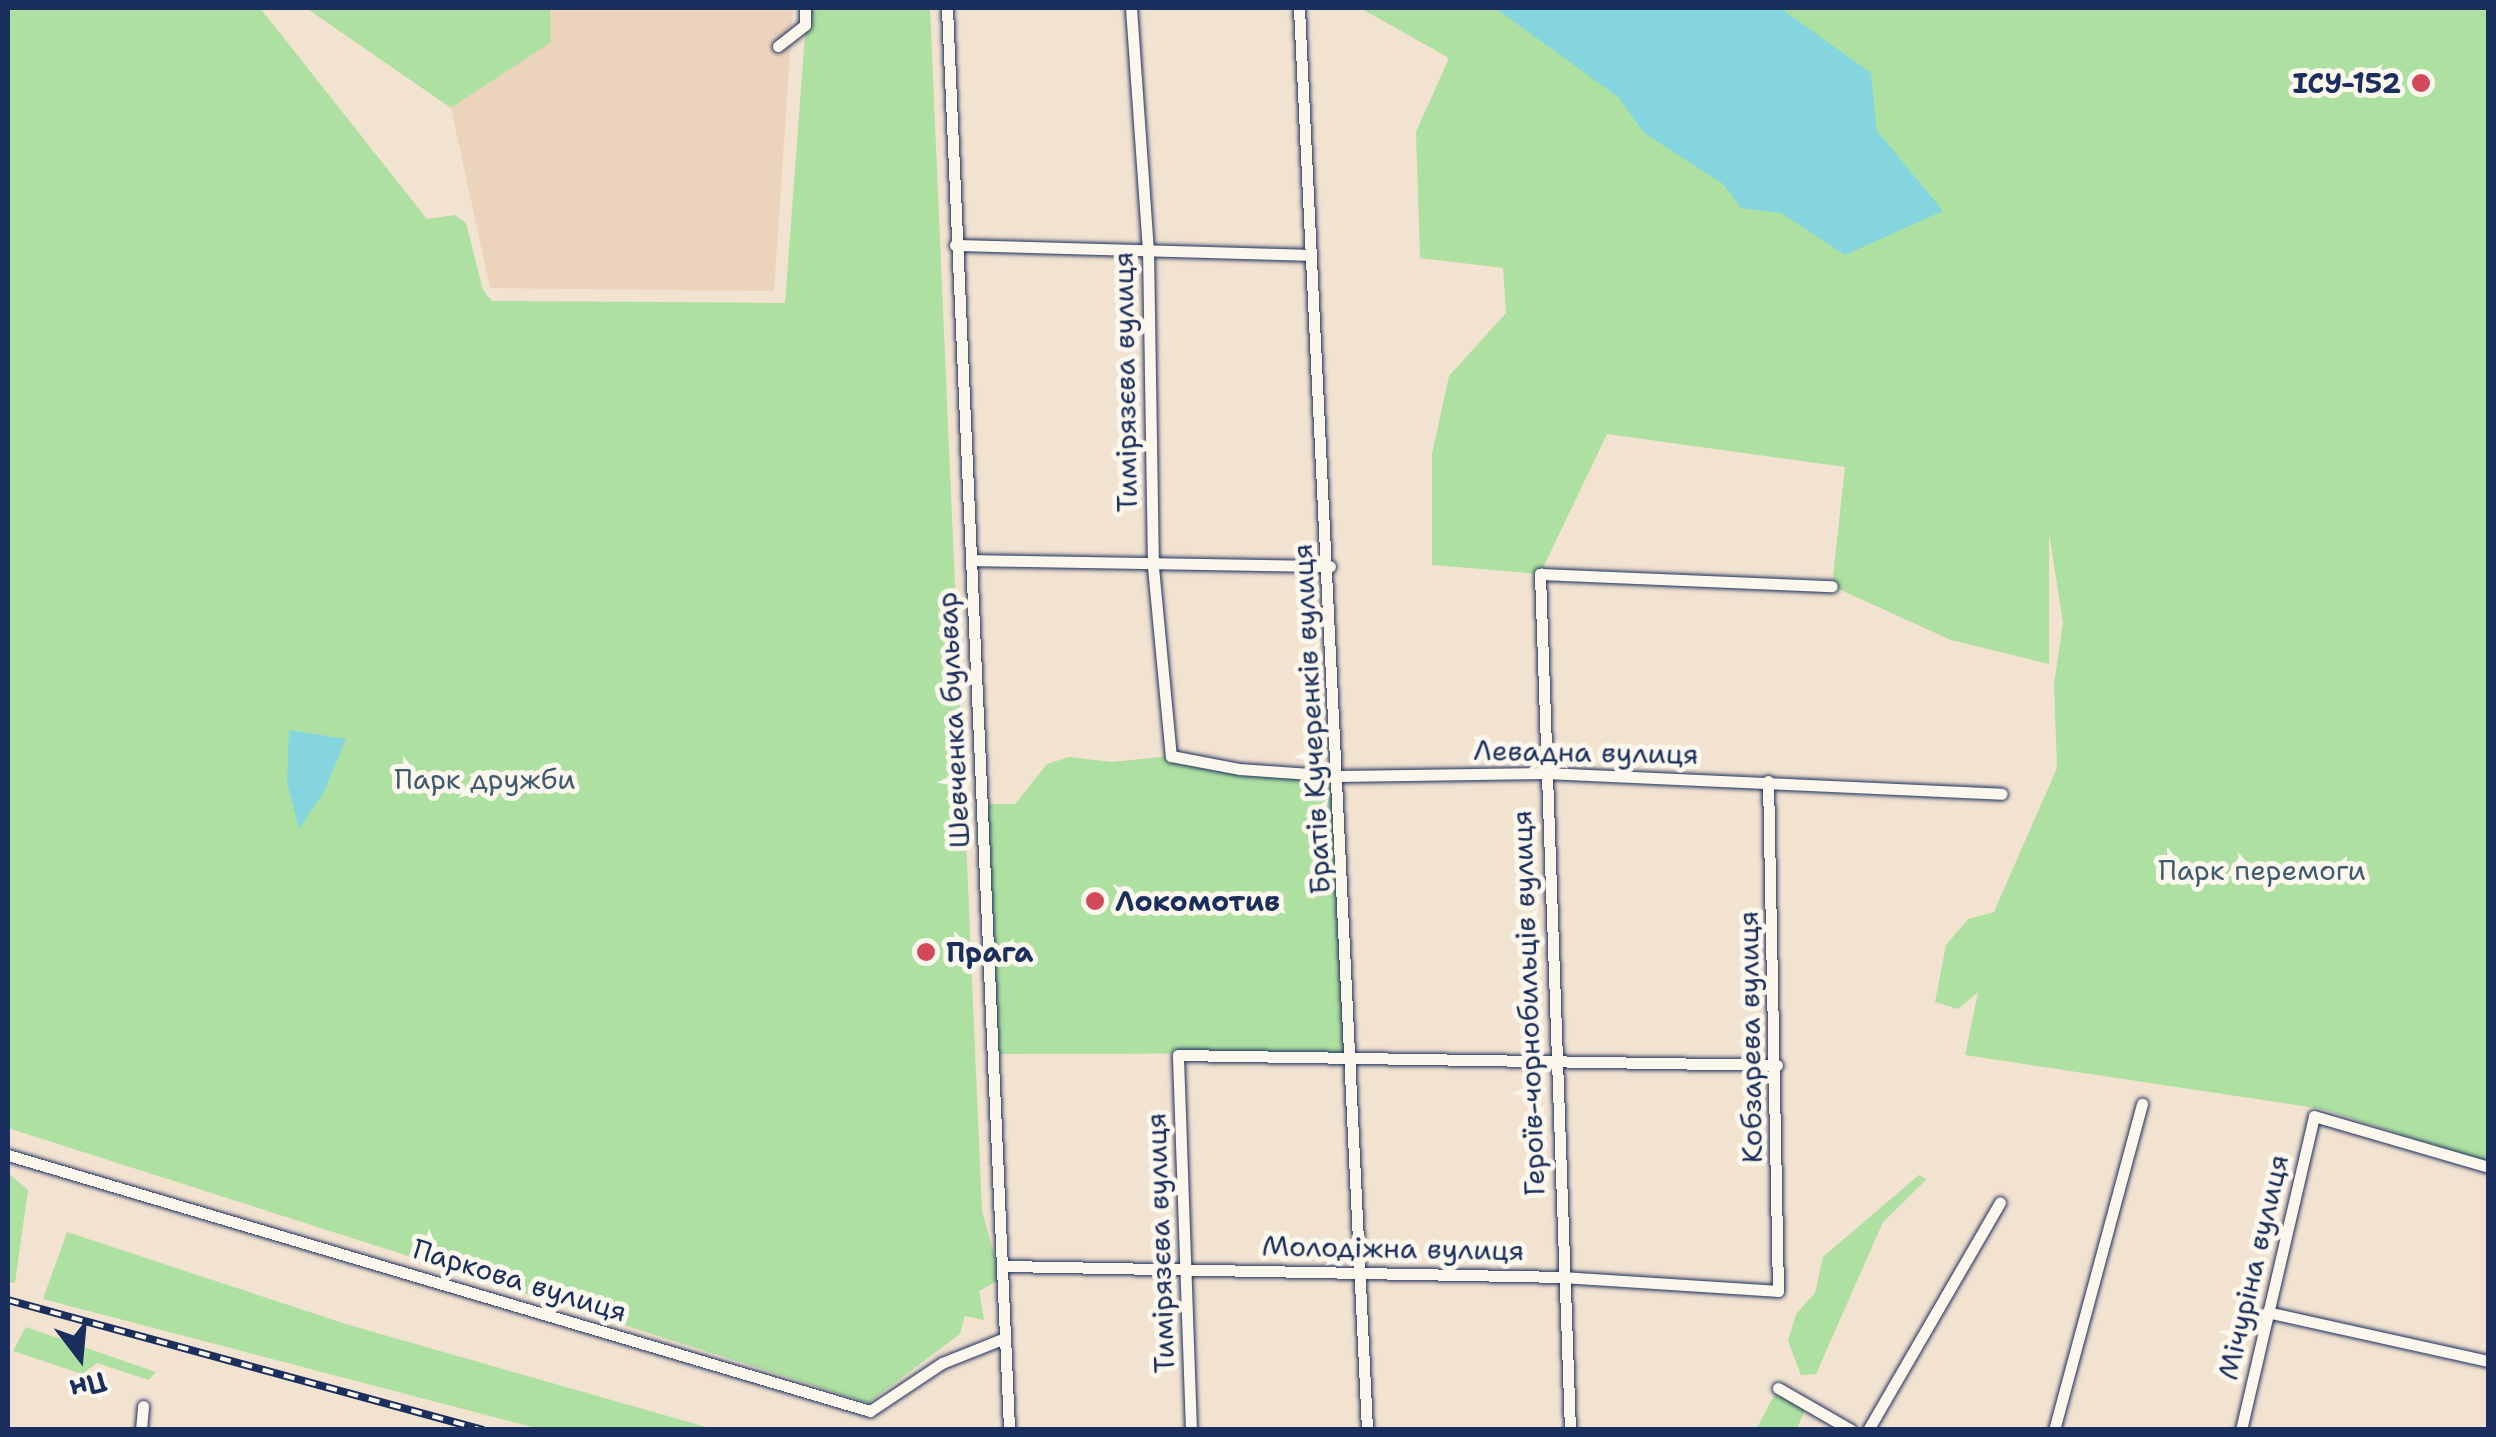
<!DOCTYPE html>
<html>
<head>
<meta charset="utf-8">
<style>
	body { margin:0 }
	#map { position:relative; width:2496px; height:1437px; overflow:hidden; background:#f2e2d0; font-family:"Shantell Sans",sans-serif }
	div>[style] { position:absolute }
	.built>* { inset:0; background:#ecd4bc }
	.green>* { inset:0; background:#aee0a1 }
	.water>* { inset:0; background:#85d5df }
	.roads { filter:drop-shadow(0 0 2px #1b2f5e) drop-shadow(0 0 2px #1b2f5e) }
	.minor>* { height:11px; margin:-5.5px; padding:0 5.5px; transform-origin:5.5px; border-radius:5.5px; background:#fbf7ec }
	.rail>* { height:8px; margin-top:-4px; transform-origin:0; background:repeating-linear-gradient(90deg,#fbf7ec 0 11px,#1b2f5e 0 22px); box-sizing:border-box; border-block:2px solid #1b2f5e }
	.dots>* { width:28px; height:28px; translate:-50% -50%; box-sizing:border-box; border:5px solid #fbf7ec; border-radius:50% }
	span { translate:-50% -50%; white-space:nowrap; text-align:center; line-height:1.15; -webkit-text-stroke:10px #fbf7ec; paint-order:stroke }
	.poi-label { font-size:28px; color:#1b2f5e; font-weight:700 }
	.right { translate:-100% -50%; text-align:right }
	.left { translate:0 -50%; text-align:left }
	.street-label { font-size:28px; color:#1b2f5e }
	.park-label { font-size:28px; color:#405b6f }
	.frame { position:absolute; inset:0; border:10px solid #1b2f5e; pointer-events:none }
	.north { position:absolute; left:30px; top:1307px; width:100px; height:100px; -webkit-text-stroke:8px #fbf7ec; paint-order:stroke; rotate:164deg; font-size:28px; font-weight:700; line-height:40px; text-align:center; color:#1b2f5e }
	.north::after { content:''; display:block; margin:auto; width:35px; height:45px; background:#1b2f5e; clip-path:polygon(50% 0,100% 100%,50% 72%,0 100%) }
</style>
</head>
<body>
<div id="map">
	<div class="built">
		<i style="clip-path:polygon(550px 8px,793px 8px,774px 291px,490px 288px,451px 108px,550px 42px)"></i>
	</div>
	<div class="green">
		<i style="clip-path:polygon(8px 8px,260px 8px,427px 219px,455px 215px,466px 223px,483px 290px,492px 301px,785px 303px,807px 8px,930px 8px,982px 1211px,1001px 1279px,979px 1291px,984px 1320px,965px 1316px,960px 1334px,868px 1403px,8px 1128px)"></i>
		<i style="clip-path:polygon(306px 8px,550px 8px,551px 42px,451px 108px)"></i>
		<i style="clip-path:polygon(1360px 8px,2488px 8px,2488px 1162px,2322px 1109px,1965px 1055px,1978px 992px,1958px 1009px,1935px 1002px,1946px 945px,1968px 919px,1994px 912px,2057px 768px,2054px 684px,2063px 623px,2049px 533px,2049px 664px,1951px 640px,1832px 586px,1845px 467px,1607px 434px,1540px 574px,1432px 565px,1432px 454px,1449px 376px,1506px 313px,1503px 268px,1420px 258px,1416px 132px,1449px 58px)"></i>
		<i style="clip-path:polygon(1171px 756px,1339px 776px,1351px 1053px,993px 1054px,982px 804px,1015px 804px,1047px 764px,1069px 757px,1112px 762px)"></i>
		<i style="clip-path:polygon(8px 1173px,28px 1190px,15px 1283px,8px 1282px)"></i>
		<i style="clip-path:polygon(1919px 1175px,1927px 1179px,1883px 1222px,1816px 1374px,1801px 1375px,1788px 1341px,1796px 1314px,1815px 1293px,1823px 1257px)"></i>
		<i style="clip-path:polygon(67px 1232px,349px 1325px,713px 1429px,540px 1429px,43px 1299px)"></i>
		<i style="clip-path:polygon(26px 1327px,127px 1362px,156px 1372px,149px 1380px,97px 1363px,82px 1374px,13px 1351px)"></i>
		<i style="clip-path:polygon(1778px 1388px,1807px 1404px,1797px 1429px,1756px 1430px)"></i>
	</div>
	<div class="water">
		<i style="clip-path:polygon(1495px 8px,1780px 8px,1871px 73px,1877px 131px,1943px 211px,1845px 255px,1781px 213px,1741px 208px,1723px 184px,1644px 133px,1618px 97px)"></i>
		<i style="clip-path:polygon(289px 730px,346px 739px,324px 792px,299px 829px,287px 783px)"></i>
	</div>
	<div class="roads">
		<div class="minor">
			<i style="left:947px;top:8px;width:1423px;rotate:87.5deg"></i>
			<i style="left:1131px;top:8px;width:242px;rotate:86deg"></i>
			<i style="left:1148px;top:249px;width:318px;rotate:89.1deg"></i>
			<i style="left:1153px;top:567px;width:190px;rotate:84.6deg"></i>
			<i style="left:1171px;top:756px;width:69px;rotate:10.8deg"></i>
			<i style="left:1239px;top:769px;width:100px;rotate:4deg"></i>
			<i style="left:1339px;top:776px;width:206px;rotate:-0.8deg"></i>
			<i style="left:1545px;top:773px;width:457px;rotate:2.6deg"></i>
			<i style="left:1299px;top:8px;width:1424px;rotate:87.26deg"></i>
			<i style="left:778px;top:46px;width:34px;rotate:-38deg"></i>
			<i style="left:805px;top:25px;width:17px;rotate:-90deg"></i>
			<i style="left:955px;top:245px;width:354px;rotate:1.6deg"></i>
			<i style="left:971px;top:560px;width:359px;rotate:1deg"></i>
			<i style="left:8px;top:1155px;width:899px;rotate:16.54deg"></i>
			<i style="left:870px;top:1411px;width:87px;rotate:-33.7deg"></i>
			<i style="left:942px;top:1363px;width:68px;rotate:-21.6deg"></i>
			<i style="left:1006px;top:1266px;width:557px;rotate:1.13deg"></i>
			<i style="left:1563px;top:1277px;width:215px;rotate:3.7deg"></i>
			<i style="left:1778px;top:1291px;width:510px;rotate:-91.12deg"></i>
			<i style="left:2267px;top:1312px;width:226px;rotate:12.5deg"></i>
			<i style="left:1778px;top:1388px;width:84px;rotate:29.9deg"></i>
			<i style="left:141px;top:1430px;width:24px;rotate:-85deg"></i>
			<i style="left:1191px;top:1430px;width:375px;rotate:-92deg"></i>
			<i style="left:1178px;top:1055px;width:599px;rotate:0.96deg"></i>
			<i style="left:1570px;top:1430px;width:857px;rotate:-92.01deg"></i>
			<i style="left:1540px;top:574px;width:292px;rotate:2.4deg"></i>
			<i style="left:1868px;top:1430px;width:263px;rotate:-59.9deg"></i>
			<i style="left:2054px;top:1430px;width:338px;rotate:-74.9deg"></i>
			<i style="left:2241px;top:1430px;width:322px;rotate:-76.9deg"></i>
			<i style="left:2314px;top:1116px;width:181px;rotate:16.3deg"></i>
		</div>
	</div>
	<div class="rail">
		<i style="left:8px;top:1300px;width:493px;rotate:15.3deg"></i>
	</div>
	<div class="dots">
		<i style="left:2421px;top:83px;background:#d1495b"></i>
		<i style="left:1095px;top:901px;background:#d1495b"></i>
		<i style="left:926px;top:952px;background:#d1495b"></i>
	</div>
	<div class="poi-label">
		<span class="right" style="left:2401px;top:83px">ІСУ-152</span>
		<span class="left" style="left:1115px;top:901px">Локомотив</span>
		<span class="left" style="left:946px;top:952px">Прага</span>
	</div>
	<div class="street-label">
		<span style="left:1125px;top:382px;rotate:-91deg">Тимірязєва вулиця</span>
		<span style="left:1311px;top:719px;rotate:-93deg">Братів Кучеренків вулиця</span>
		<span style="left:953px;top:720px;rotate:-93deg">Шевченка бульвар</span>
		<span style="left:1586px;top:752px;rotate:1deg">Левадна вулиця</span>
		<span style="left:1528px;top:1003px;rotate:-92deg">Героїв-чорнобильців вулиця</span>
		<span style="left:1750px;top:1037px;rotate:-91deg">Кобзарева вулиця</span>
		<span style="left:1160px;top:1243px;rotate:-92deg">Тимірязєва вулиця</span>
		<span style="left:1393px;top:1248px;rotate:1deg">Молодіжна вулиця</span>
		<span style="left:2253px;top:1267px;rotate:-77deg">Мічуріна вулиця</span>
		<span style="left:520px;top:1280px;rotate:17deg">Паркова вулиця</span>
	</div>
	<div class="park-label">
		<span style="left:485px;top:779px">Парк дружби</span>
		<span style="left:2262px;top:870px">Парк перемоги</span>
	</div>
	<div class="frame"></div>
	<div class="north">Пн</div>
</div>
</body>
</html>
